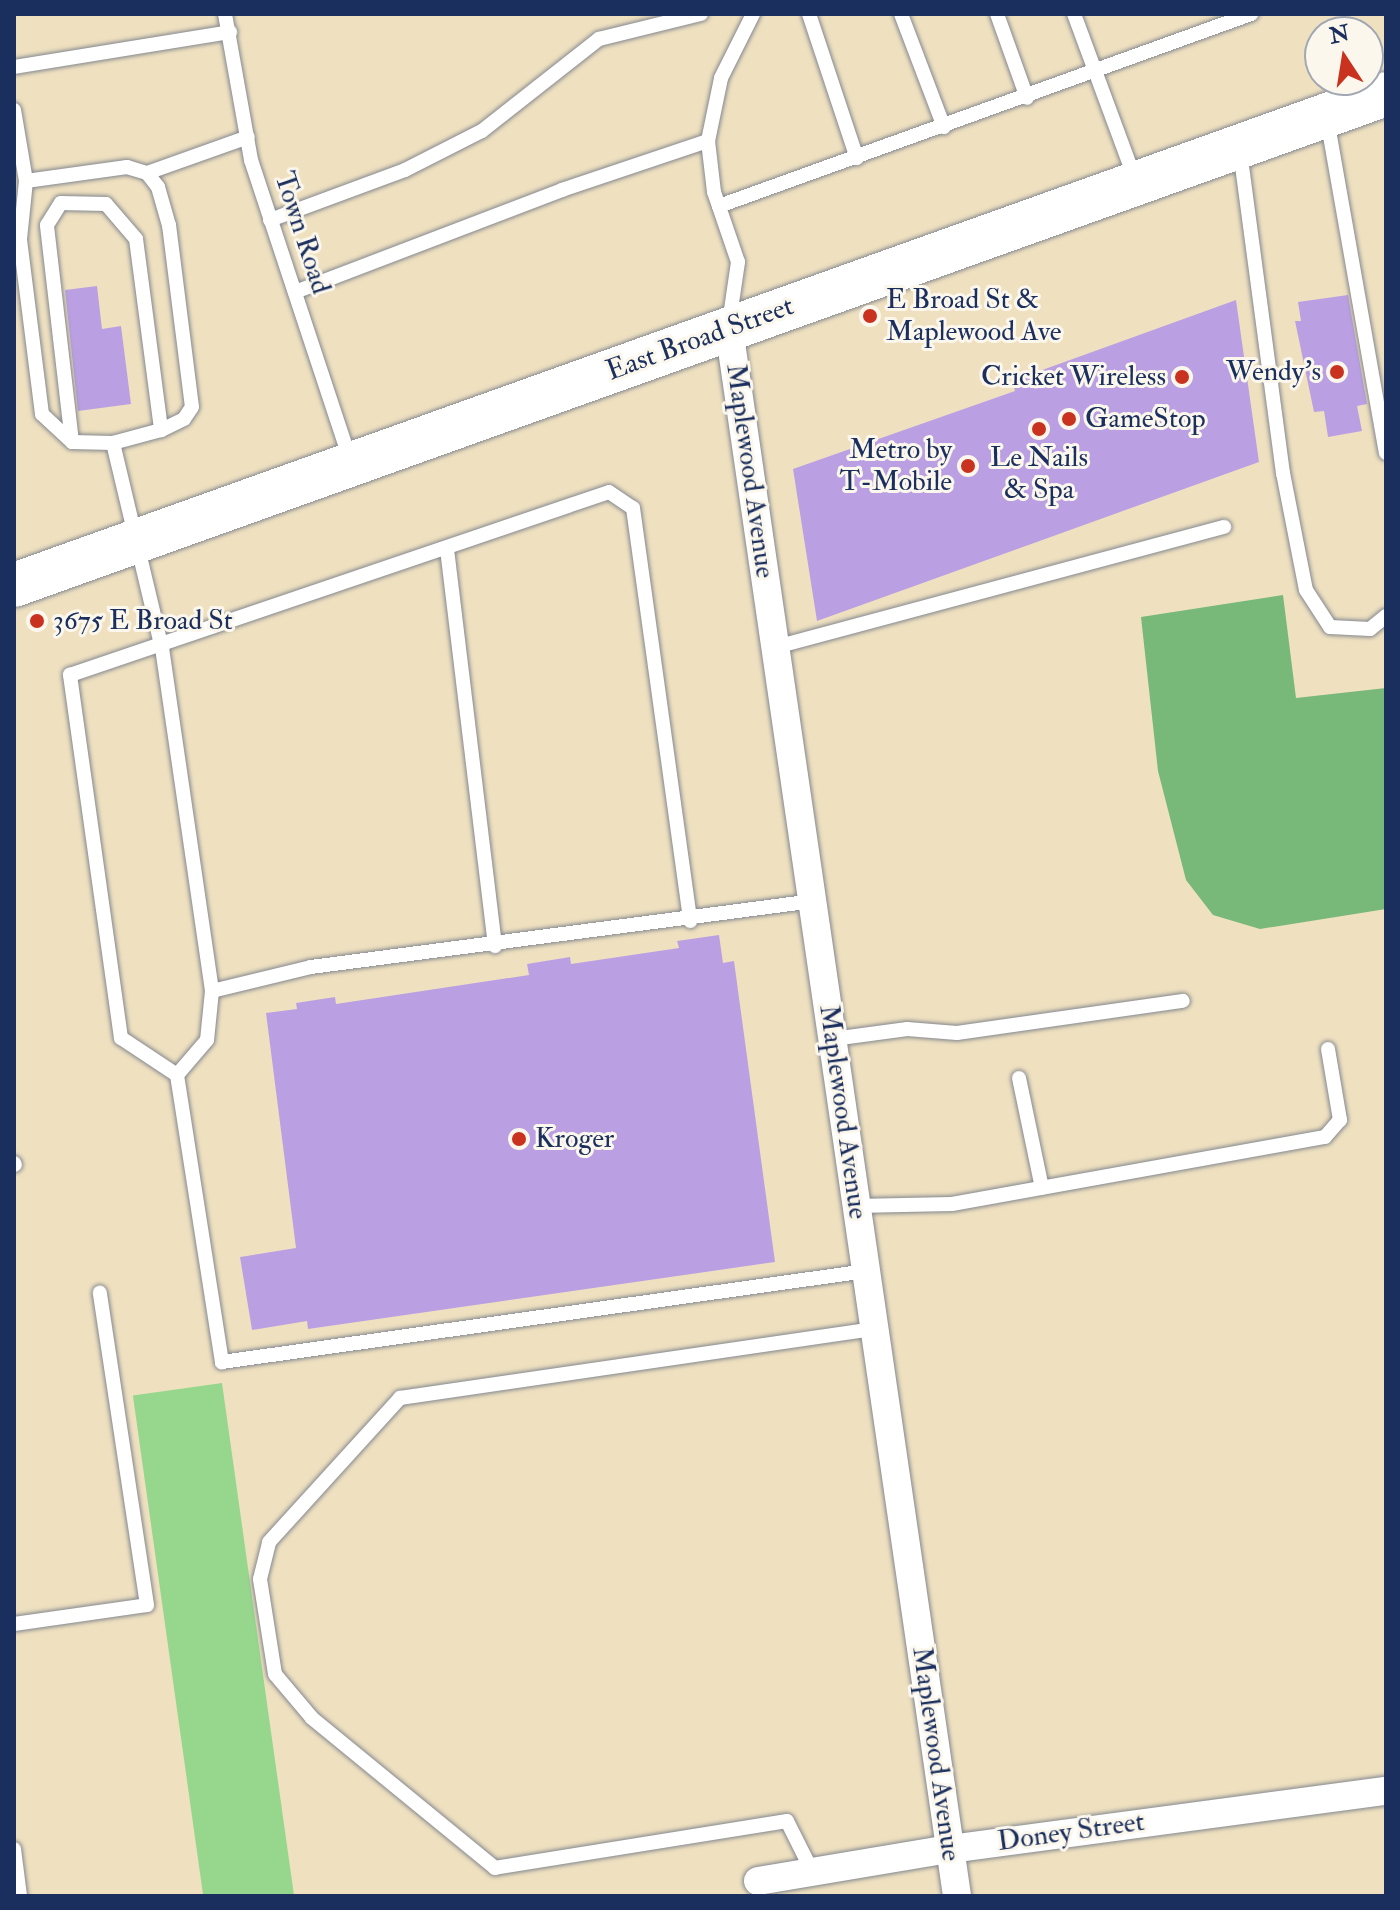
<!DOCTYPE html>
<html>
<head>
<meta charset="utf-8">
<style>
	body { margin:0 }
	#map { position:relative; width:1400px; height:1910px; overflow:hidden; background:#efe1c0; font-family:"IM FELL Double Pica",serif }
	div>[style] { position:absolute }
	.green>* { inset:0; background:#96d78d; transform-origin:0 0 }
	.forest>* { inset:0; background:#78b878 }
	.building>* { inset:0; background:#baa0e3 }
	.roads { filter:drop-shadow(0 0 2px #85888f) drop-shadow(0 0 2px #85888f) }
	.lane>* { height:14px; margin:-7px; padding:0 7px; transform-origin:7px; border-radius:7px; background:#fff }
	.street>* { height:28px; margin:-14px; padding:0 14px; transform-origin:14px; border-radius:14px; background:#fff }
	.primary>* { height:44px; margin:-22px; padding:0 22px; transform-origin:22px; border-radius:22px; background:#fff }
	.dots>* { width:22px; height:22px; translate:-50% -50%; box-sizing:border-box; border:4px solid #fbf7ec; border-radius:50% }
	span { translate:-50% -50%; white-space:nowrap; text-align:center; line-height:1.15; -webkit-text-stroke:6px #fbf7ec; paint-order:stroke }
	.street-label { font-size:28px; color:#1b2f5e }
	.poi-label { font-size:28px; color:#1b2f5e }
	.left { translate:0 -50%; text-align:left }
	.right { translate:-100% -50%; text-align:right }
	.frame { position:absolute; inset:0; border:16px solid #1b2f5e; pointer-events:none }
	.north { position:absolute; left:1304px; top:16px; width:80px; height:80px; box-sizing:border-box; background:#fbf7ec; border:2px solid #a1a7b3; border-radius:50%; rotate:348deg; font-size:22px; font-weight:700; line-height:32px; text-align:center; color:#1b2f5e }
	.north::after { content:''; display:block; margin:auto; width:28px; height:36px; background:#c8321e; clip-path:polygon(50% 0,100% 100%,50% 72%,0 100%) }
</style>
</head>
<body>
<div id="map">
	<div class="green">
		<i style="left:222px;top:1383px;width:519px;height:90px;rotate:82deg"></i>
	</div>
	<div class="forest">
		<i style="clip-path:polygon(1283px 595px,1296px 698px,1386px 688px,1386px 909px,1260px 929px,1213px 915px,1186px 880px,1158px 771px,1141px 617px)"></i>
	</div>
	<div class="building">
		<i style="clip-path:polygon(97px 286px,102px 329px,121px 326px,131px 404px,78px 411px,65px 290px)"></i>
		<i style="clip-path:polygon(1348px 295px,1367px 404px,1357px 406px,1362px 431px,1328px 437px,1324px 411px,1314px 412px,1295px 321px,1301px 321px,1298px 302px)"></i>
		<i style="clip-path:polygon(1236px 300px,1259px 462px,817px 621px,793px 469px,1015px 391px,1012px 381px)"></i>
		<i style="clip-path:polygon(719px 935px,723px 963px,734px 961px,775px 1262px,308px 1329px,307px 1321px,252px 1330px,240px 1257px,296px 1248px,266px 1013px,297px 1009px,296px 1003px,335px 997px,336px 1004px,529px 975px,527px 964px,570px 957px,571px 964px,679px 948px,677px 941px)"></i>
	</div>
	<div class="roads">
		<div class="lane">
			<i style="left:225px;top:14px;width:148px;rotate:79.9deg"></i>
			<i style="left:251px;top:160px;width:316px;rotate:71.7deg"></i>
			<i style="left:809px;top:14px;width:152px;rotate:71.6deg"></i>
			<i style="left:901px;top:14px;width:121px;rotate:69.2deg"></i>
			<i style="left:997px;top:14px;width:89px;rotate:70.3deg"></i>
			<i style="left:1074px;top:14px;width:176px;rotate:69.7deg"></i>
			<i style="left:14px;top:67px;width:219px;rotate:-9.2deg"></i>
			<i style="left:14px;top:110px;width:72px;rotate:80.4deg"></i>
			<i style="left:1327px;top:119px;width:339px;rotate:80deg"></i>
			<i style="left:1240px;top:151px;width:325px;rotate:82.4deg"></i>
			<i style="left:1283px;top:473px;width:119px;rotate:78.9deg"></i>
			<i style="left:1306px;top:590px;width:44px;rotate:57deg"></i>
			<i style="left:1330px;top:627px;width:40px;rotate:2.9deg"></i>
			<i style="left:1370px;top:629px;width:21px;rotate:-39deg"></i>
			<i style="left:127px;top:167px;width:21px;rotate:17deg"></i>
			<i style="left:147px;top:173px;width:18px;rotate:52deg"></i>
			<i style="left:158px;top:187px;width:40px;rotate:74deg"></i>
			<i style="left:169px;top:225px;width:183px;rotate:82.8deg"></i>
			<i style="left:192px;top:407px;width:14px;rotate:124deg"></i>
			<i style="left:184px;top:419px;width:25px;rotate:154deg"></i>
			<i style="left:161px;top:430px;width:50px;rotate:164.8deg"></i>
			<i style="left:113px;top:443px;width:41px;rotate:-178.6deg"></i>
			<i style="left:72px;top:442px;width:41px;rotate:-137deg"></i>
			<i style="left:42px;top:414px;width:176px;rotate:-97.2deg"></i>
			<i style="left:20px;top:239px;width:58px;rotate:-84.1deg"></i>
			<i style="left:26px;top:181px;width:102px;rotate:-7.9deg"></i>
			<i style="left:147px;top:173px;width:107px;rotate:-19.6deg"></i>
			<i style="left:719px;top:206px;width:566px;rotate:-19.84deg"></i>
			<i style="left:270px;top:220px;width:144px;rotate:-20.3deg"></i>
			<i style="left:405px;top:170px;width:86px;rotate:-26.9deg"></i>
			<i style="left:482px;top:131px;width:149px;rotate:-38.2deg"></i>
			<i style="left:599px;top:39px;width:105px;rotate:-13.8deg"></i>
			<i style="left:295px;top:292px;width:286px;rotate:-20.9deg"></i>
			<i style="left:562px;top:190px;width:154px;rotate:-18.6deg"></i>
			<i style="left:729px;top:323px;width:62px;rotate:-81.6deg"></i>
			<i style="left:738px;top:262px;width:74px;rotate:-108.9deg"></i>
			<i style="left:714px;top:192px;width:51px;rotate:-96.7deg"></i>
			<i style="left:708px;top:141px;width:64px;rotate:-78.3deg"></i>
			<i style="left:721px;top:78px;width:72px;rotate:-63.4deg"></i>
			<i style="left:72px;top:442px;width:218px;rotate:-96.6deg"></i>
			<i style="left:47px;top:225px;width:26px;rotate:-58deg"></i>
			<i style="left:61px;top:203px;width:45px;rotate:1.3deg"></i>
			<i style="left:106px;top:204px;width:46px;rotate:49.4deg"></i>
			<i style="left:136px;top:239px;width:193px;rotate:82.5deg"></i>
			<i style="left:113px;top:443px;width:211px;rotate:76.6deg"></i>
			<i style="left:162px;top:648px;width:347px;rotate:81.7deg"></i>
			<i style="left:212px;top:991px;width:102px;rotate:-13.6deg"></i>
			<i style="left:311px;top:967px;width:507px;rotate:-7.48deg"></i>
			<i style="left:447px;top:549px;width:400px;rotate:83.1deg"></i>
			<i style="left:776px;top:647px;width:464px;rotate:-15deg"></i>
			<i style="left:212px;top:991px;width:49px;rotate:95.8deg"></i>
			<i style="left:207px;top:1040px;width:46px;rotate:130.6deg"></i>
			<i style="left:177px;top:1075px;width:291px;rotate:81.1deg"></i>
			<i style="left:222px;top:1362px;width:650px;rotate:-8.04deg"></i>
			<i style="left:833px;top:1039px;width:75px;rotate:-7.7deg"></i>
			<i style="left:907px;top:1029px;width:50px;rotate:4.6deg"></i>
			<i style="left:957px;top:1033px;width:228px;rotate:-8.1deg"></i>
			<i style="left:177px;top:1075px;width:67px;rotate:-146.5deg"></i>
			<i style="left:121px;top:1038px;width:367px;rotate:-98deg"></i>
			<i style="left:70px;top:675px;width:569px;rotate:-18.75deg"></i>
			<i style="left:609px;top:492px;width:29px;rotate:34deg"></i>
			<i style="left:633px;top:508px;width:417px;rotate:82.1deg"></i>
			<i style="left:1019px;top:1078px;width:112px;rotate:78.2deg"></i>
			<i style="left:14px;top:1163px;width:2px;rotate:63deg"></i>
			<i style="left:855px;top:1206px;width:97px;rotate:-1.2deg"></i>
			<i style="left:952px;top:1204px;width:379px;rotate:-10.2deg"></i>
			<i style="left:1325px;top:1137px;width:23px;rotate:-49deg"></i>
			<i style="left:1340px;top:1120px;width:72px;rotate:-99.6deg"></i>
			<i style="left:14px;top:1624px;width:134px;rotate:-8.1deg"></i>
			<i style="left:147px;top:1605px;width:316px;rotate:-98.6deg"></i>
			<i style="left:14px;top:1849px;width:47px;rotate:82.7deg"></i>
			<i style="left:813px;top:1873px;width:58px;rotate:-116.6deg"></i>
			<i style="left:787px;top:1821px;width:296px;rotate:170.9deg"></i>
			<i style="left:495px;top:1868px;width:237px;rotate:-140.7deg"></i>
			<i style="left:312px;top:1718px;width:57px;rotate:-130.1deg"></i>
			<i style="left:275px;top:1674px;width:96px;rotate:-99deg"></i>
			<i style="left:260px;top:1579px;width:38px;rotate:-76deg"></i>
			<i style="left:269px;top:1542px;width:195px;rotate:-47.7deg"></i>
			<i style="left:400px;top:1398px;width:479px;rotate:-8.3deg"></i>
		</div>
		<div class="street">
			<i style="left:729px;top:329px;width:1584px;rotate:81.72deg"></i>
			<i style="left:758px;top:1881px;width:195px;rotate:-9.5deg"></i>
			<i style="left:950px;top:1849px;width:440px;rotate:-7.6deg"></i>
		</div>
		<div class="primary">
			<i style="left:14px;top:585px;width:1457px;rotate:-19.69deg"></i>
		</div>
	</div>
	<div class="dots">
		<i style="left:870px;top:316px;background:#c8321e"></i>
		<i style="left:1337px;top:372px;background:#c8321e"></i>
		<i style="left:1182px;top:377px;background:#c8321e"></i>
		<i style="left:1069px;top:419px;background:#c8321e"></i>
		<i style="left:1039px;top:429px;background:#c8321e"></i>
		<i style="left:968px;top:466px;background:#c8321e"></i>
		<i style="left:37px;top:621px;background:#c8321e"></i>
		<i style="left:519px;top:1139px;background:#c8321e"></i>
	</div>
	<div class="street-label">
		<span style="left:302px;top:233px;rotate:72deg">Town Road</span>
		<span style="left:700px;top:339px;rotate:-20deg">East Broad Street</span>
		<span style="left:750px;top:471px;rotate:82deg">Maplewood Avenue</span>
		<span style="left:843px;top:1112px;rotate:82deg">Maplewood Avenue</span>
		<span style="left:936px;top:1754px;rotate:82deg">Maplewood Avenue</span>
		<span style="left:1071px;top:1832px;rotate:-8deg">Doney Street</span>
	</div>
	<div class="poi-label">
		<span class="left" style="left:886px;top:316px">E Broad St &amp;<br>Maplewood Ave</span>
		<span class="right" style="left:1321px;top:372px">Wendy's</span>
		<span class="right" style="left:1166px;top:377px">Cricket Wireless</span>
		<span class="left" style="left:1085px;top:419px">GameStop</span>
		<span class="right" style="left:952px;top:466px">Metro by<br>T-Mobile</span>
		<span style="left:1039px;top:474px">Le Nails<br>&amp; Spa</span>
		<span class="left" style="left:53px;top:621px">3675 E Broad St</span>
		<span class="left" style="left:535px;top:1139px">Kroger</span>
	</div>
	<div class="frame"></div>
	<div class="north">N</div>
</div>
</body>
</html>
